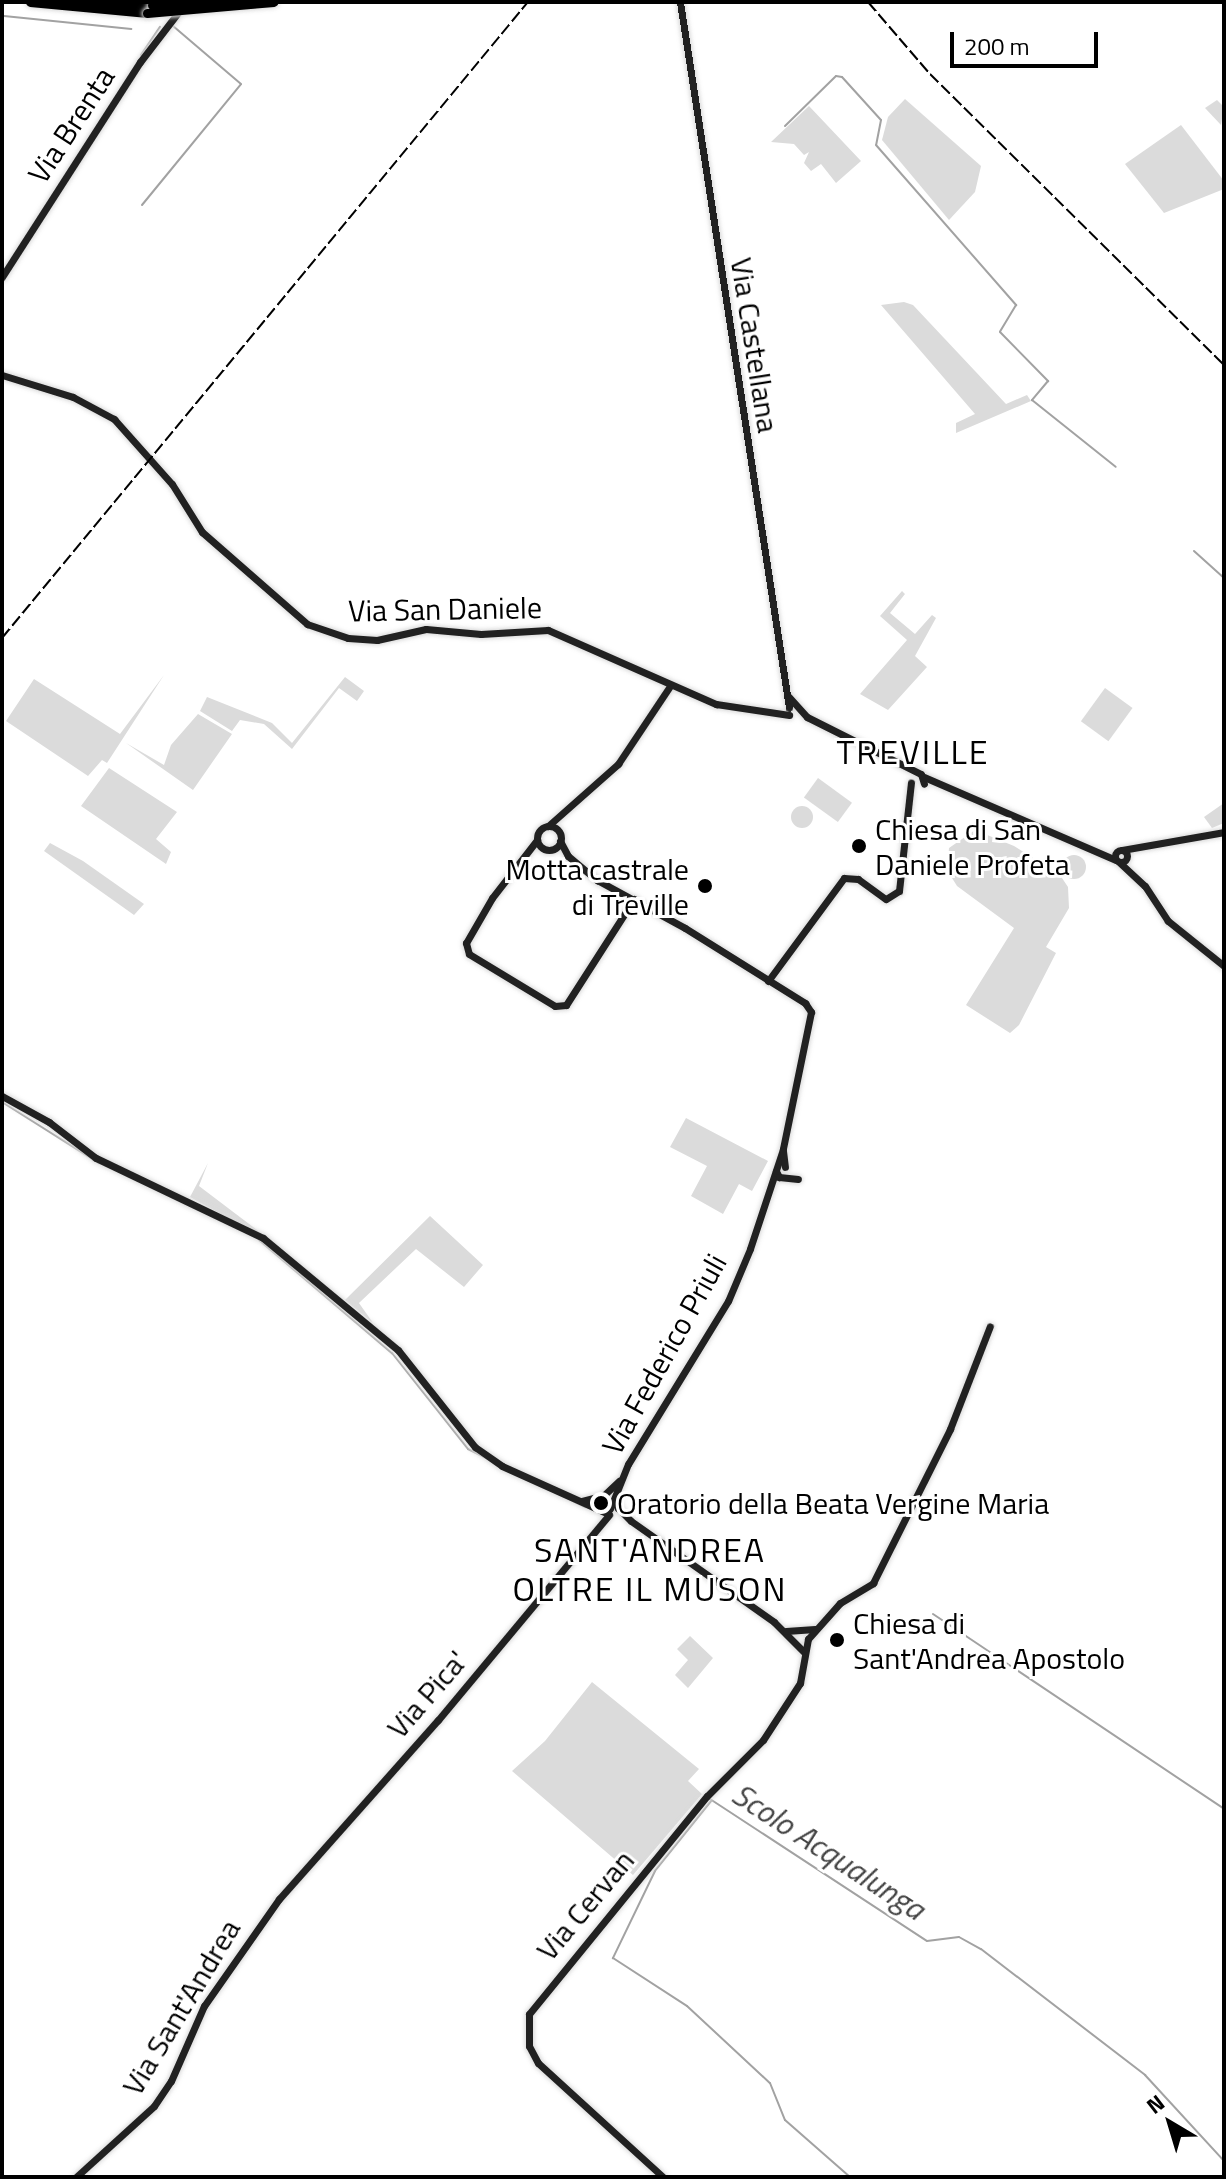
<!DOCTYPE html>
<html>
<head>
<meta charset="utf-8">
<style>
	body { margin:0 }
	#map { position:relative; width:1226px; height:2179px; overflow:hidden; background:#fff; font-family:"Titillium Web",sans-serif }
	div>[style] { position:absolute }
	.green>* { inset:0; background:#dbdbdb; transform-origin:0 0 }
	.round { border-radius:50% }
	.stream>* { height:2px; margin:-1px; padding:0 1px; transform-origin:1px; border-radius:1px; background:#a2a2a2 }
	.roads { filter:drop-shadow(0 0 2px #dbdbdb) drop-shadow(0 0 2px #dbdbdb) }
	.secondary>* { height:7px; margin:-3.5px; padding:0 3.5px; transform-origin:3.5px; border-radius:3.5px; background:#212121 }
	.secondary>.ring { margin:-3.5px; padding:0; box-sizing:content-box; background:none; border:7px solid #212121; border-radius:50% }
	.highway>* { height:9px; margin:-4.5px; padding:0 4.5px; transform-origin:4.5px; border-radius:4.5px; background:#000 }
	.rail>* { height:2px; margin-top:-1px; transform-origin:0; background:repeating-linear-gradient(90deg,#000 0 12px,transparent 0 16px) }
	.bridges { filter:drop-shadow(0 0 2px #dbdbdb) drop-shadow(0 0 2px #dbdbdb) }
	.highway-bridge>* { height:9px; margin:-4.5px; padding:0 4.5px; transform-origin:4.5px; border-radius:4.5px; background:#000 }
	.dots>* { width:22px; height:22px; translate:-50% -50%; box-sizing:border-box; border:4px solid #fff; border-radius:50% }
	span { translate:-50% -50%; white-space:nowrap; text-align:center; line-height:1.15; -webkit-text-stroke:6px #fff; paint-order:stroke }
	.street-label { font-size:30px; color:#000 }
	.poi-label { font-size:30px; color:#000 }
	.left { translate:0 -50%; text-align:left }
	.right { translate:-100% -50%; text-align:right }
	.water-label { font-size:32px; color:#434343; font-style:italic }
	.quarter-label { font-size:34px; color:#000; letter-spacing:2px }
	.frame { position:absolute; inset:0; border:4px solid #000; pointer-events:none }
	.north { position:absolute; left:1130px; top:2083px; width:80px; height:80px; -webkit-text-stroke:6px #fff; paint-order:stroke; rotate:322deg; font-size:22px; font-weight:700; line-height:32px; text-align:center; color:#000 }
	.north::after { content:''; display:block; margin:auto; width:28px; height:36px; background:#000; clip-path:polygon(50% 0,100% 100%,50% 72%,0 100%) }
	.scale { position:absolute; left:950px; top:32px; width:148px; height:36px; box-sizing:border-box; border:4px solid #000; border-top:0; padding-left:10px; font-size:24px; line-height:28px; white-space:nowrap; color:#000; -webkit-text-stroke:6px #fff; paint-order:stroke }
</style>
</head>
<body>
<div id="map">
	<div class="green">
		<i style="clip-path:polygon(905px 99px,981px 166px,975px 192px,949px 220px,882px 140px,888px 117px)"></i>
		<i style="clip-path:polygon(1217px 100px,1224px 107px,1221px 125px,1205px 108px)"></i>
		<i style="clip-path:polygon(809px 106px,861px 161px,836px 183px,821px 164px,811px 171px,804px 163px,809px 152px,804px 155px,794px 144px,771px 142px)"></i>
		<i style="clip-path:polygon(1181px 125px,1224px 181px,1224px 189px,1164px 213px,1125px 164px)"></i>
		<i style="clip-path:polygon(904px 302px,913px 305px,1006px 404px,1027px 395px,1031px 401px,956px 433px,956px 423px,975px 414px,881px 305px)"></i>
		<i style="clip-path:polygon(902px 591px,905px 594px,890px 613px,915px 634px,932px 615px,936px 618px,915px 656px,927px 667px,888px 710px,860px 694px,907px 640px,880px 616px)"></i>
		<i style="clip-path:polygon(164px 675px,107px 763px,102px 760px,88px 776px,6px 721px,34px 679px,120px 734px)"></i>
		<i style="clip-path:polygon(345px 677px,364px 691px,357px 701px,339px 688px,292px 749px,264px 724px,240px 720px,232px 731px,200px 711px,207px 697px,272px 723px,292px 743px)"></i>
		<i style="left:1105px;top:688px;width:34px;height:41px;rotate:36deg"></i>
		<i style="clip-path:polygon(198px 714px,232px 734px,193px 790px,126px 743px,164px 765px,171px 745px)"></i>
		<i style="clip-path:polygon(109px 768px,177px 812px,156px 839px,171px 852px,166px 864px,81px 806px)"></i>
		<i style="left:818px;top:778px;width:42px;height:24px;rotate:36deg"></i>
		<i style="clip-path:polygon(1224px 803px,1224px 823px,1212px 828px,1204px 817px)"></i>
		<i class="round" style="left:791px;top:806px;width:22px;height:22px"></i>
		<i style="clip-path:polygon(975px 830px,1014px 846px,1060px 875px,1068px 887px,1069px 908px,1046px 947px,1056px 953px,1019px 1025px,1010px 1033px,966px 1005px,1014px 928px,957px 886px,947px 870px,949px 848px)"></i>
		<i style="clip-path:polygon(50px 843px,83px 861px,144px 904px,134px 915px,44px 851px)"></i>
		<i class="round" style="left:1062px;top:855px;width:24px;height:24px"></i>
		<i style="clip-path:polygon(686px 1118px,768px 1161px,752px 1191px,739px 1184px,723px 1214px,691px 1196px,707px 1166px,670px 1147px)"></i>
		<i style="clip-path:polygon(208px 1163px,199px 1186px,274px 1243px,190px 1197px)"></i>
		<i style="clip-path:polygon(430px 1216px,483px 1265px,464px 1287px,416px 1249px,359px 1303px,373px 1323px,345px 1300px)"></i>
		<i style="clip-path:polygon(690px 1636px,713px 1658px,688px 1688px,675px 1675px,688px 1660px,677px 1649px)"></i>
		<i style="clip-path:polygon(592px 1682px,699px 1769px,688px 1781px,702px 1794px,633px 1875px,512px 1771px,545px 1741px)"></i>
	</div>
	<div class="stream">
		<i style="left:4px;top:16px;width:128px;rotate:5.8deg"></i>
		<i style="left:141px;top:55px;width:34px;rotate:-56deg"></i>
		<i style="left:785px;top:126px;width:71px;rotate:-44.4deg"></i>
		<i style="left:836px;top:76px;width:6px;rotate:9deg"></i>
		<i style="left:842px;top:77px;width:58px;rotate:47.8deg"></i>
		<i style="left:881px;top:120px;width:25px;rotate:101deg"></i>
		<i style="left:876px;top:145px;width:213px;rotate:48.8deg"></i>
		<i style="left:1016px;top:305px;width:31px;rotate:121deg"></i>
		<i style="left:1000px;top:332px;width:69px;rotate:45.6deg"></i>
		<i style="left:1048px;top:381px;width:25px;rotate:130deg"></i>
		<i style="left:1032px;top:400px;width:107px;rotate:38.6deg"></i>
		<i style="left:142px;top:205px;width:156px;rotate:-50.7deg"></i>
		<i style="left:241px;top:84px;width:89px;rotate:-139.5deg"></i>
		<i style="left:1194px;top:551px;width:40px;rotate:42deg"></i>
		<i style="left:2px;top:1102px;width:115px;rotate:32.2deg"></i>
		<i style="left:259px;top:1240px;width:175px;rotate:40.4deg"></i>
		<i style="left:392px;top:1353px;width:122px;rotate:51.6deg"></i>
		<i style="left:468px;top:1449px;width:131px;rotate:26.4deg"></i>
		<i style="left:933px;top:1614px;width:350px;rotate:33.8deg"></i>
		<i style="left:710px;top:1799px;width:259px;rotate:33.2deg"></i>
		<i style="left:927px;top:1941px;width:32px;rotate:-7deg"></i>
		<i style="left:959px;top:1937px;width:25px;rotate:29deg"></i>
		<i style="left:981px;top:1949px;width:207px;rotate:37.5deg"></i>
		<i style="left:1145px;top:2075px;width:117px;rotate:47.4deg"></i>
		<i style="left:711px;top:1801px;width:90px;rotate:128.7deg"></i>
		<i style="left:655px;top:1871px;width:97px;rotate:115.8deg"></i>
		<i style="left:613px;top:1958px;width:88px;rotate:33deg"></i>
		<i style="left:687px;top:2006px;width:113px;rotate:42.9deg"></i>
		<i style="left:770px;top:2083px;width:40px;rotate:68deg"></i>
		<i style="left:785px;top:2120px;width:86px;rotate:41.2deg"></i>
	</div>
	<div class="roads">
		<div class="secondary">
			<i style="left:680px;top:2px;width:714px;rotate:81.22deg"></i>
			<i style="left:2px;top:277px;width:255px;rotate:-57.3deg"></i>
			<i style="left:140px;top:62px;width:66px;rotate:-52.4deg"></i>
			<i style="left:2px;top:375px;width:74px;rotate:17.2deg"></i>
			<i style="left:73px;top:397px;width:47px;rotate:28.2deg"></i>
			<i style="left:114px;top:419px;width:87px;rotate:48.3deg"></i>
			<i style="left:172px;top:484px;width:57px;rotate:58deg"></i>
			<i style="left:202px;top:532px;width:140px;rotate:41.2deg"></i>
			<i style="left:307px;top:624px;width:43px;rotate:18.9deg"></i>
			<i style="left:348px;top:638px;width:29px;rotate:4deg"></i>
			<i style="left:377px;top:640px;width:50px;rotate:-12.7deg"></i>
			<i style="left:426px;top:629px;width:55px;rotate:5.2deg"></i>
			<i style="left:481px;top:634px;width:67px;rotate:-3.4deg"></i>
			<i style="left:548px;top:630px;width:184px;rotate:23.8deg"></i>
			<i style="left:716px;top:704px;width:74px;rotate:8.6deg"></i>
			<i style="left:789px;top:697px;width:27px;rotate:48deg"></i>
			<i style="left:807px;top:717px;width:127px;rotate:26.6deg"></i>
			<i style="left:921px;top:774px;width:10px;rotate:73deg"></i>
			<i style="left:924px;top:777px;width:209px;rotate:23.4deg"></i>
			<i class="ring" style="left:537px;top:826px;width:17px;height:17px"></i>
			<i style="left:548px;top:826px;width:94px;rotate:-41.5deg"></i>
			<i style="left:618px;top:764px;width:94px;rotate:-56.3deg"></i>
			<i style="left:537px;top:840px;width:73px;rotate:127.8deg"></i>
			<i style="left:492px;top:898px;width:52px;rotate:120deg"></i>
			<i style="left:466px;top:943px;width:11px;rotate:75deg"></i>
			<i style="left:469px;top:954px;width:100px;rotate:31.2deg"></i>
			<i style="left:555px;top:1006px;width:11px;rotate:-5deg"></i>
			<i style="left:566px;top:1005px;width:126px;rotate:-57.3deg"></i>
			<i style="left:560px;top:841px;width:17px;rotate:62deg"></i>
			<i style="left:568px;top:856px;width:38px;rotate:40deg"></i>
			<i style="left:597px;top:880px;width:100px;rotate:28.6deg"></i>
			<i style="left:685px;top:928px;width:142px;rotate:32deg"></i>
			<i style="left:805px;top:1003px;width:11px;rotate:56deg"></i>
			<i style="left:811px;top:1012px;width:140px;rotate:101.6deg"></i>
			<i style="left:783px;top:1149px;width:105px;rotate:108.3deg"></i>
			<i style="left:750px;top:1249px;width:56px;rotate:112.9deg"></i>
			<i style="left:728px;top:1301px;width:191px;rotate:121.5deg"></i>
			<i style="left:628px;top:1464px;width:48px;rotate:111.8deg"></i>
			<i class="ring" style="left:1115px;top:850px;width:5px;height:5px"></i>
			<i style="left:1122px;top:850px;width:104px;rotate:-10deg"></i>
			<i style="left:1119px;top:862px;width:35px;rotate:43deg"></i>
			<i style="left:1145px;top:886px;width:42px;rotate:56.7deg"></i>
			<i style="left:1168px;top:921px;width:72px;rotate:38.8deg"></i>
			<i style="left:768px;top:981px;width:128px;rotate:-53.6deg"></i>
			<i style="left:844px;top:878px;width:14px;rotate:4deg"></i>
			<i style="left:858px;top:879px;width:34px;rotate:36deg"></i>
			<i style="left:886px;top:899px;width:15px;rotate:-32deg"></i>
			<i style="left:899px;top:891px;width:109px;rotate:-83.7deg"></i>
			<i style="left:2px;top:1096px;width:54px;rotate:29deg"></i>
			<i style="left:49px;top:1122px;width:59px;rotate:37.5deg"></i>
			<i style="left:96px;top:1158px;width:185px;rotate:25.6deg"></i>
			<i style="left:263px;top:1238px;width:175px;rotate:39.7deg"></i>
			<i style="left:398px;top:1350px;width:124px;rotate:51.6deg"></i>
			<i style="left:475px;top:1447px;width:33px;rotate:35deg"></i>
			<i style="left:502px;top:1466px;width:117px;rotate:24.2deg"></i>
			<i style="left:783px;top:1151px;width:16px;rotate:83deg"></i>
			<i style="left:776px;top:1171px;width:7px;rotate:63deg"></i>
			<i style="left:779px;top:1177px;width:19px;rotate:6deg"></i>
			<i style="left:617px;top:1495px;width:13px;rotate:86deg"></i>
			<i style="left:618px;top:1508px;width:18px;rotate:45deg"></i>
			<i style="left:631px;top:1521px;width:175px;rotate:35.2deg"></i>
			<i style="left:774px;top:1622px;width:42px;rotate:45deg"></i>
			<i style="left:582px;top:1501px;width:23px;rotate:-15deg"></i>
			<i style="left:604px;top:1495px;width:21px;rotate:-43deg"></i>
			<i style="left:786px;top:1631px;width:29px;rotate:-4deg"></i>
			<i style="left:76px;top:2177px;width:105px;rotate:-42.3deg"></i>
			<i style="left:154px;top:2106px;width:30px;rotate:-56deg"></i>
			<i style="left:171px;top:2081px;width:82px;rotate:-66.3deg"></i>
			<i style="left:204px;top:2006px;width:131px;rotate:-55deg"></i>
			<i style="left:279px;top:1899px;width:239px;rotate:-48.4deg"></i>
			<i style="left:438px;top:1720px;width:267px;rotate:-50.2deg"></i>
			<i style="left:663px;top:2177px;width:169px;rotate:-137.6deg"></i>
			<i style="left:538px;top:2063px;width:19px;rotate:-118deg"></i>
			<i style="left:529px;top:2046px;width:32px;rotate:-90deg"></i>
			<i style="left:529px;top:2014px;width:281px;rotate:-50.8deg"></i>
			<i style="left:707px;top:1796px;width:79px;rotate:-45deg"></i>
			<i style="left:763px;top:1740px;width:68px;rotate:-57deg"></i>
			<i style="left:800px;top:1683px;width:45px;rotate:-79.7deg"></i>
			<i style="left:808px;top:1639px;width:48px;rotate:-48.4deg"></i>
			<i style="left:840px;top:1603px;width:39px;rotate:-31deg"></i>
			<i style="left:873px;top:1583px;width:172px;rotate:-63.4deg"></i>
			<i style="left:950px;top:1429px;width:110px;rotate:-68.8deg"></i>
		</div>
		<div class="highway">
			<i style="left:30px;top:2px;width:118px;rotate:5.4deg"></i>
			<i style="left:83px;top:2px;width:69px;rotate:2.5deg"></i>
		</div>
	</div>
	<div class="rail">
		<i style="left:868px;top:2px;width:95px;rotate:49.3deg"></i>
		<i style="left:930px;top:74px;width:414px;rotate:44.7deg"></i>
		<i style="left:2px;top:638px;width:825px;rotate:-50.41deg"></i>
	</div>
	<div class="bridges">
		<div class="highway-bridge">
			<i style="left:152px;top:5px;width:71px;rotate:-2.4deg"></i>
			<i style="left:147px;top:13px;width:127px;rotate:-5deg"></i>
		</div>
	</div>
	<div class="dots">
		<i style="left:859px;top:846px;background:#000"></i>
		<i style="left:705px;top:886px;background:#000"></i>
		<i style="left:601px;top:1503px;background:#000"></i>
		<i style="left:837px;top:1640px;background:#000"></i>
	</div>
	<div class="street-label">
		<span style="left:71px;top:125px;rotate:-57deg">Via Brenta</span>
		<span style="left:755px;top:345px;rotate:81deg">Via Castellana</span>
		<span style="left:445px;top:609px;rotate:-1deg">Via San Daniele</span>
		<span style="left:664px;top:1354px;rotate:-61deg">Via Federico Priuli</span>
		<span style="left:427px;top:1694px;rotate:-49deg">Via Pica'</span>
		<span style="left:585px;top:1905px;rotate:-50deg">Via Cervan</span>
		<span style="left:181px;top:2007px;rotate:-59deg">Via Sant'Andrea</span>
	</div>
	<div class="poi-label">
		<span class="left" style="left:875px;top:846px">Chiesa di San<br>Daniele Profeta</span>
		<span class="right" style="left:689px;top:886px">Motta castrale<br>di Treville</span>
		<span class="left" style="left:617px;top:1503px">Oratorio della Beata Vergine Maria</span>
		<span class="left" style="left:853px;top:1640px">Chiesa di<br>Sant'Andrea Apostolo</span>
	</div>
	<div class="water-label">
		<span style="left:829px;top:1851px;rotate:33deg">Scolo Acqualunga</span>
	</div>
	<div class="quarter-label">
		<span style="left:913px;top:752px">TREVILLE</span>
		<span style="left:650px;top:1569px">SANT'ANDREA<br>OLTRE IL MUSON</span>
	</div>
	<div class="frame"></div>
	<div class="north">N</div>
	<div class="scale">200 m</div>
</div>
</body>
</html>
